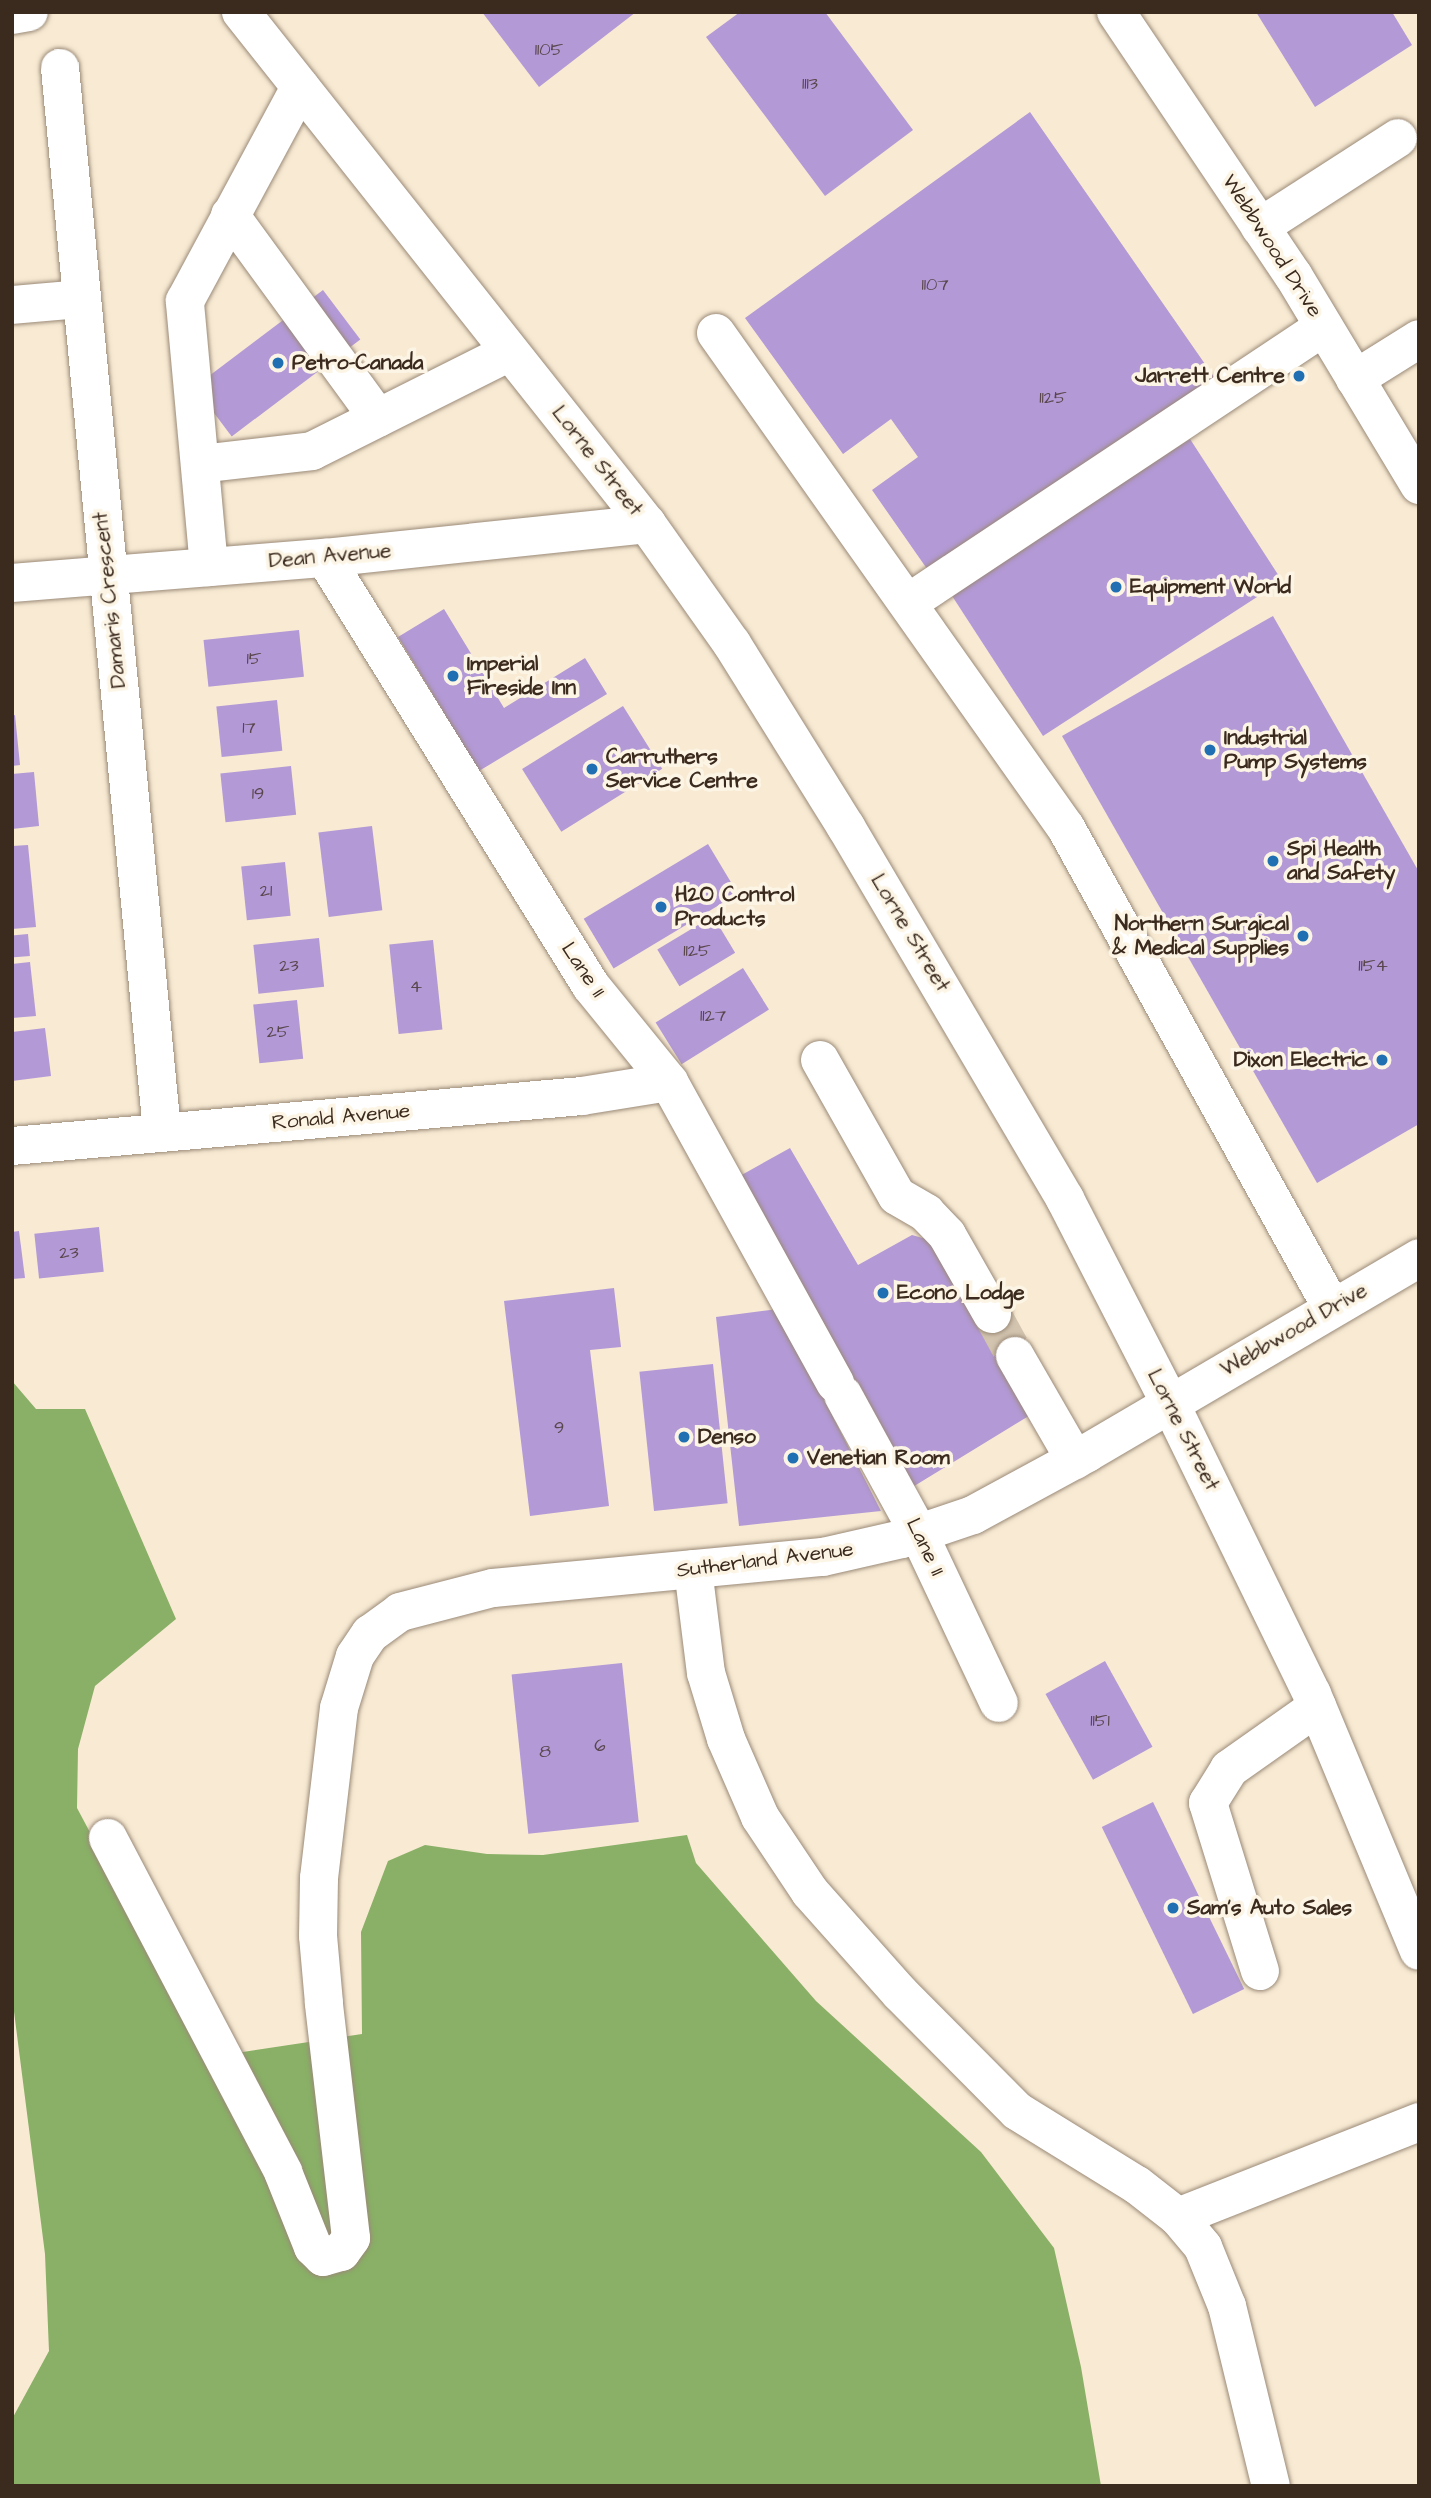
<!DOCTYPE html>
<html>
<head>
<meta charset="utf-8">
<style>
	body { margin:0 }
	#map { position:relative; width:1431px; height:2498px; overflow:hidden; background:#f8ead3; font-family:"Architects Daughter",sans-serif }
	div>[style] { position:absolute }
	.forest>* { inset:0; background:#89b066 }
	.building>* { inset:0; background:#b399d6; transform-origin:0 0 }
	.minor-tunnel>* { height:38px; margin-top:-19px; transform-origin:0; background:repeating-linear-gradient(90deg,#d2c4af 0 38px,transparent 0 57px) }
	.roads { filter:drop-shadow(0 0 2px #9a8a78) drop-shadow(0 0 2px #9a8a78) }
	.minor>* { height:38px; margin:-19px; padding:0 19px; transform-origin:19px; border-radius:19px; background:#fff }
	.major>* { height:38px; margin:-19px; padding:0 19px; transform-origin:19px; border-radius:19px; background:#fff }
	.dots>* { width:19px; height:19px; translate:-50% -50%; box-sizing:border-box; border:4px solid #fcf5e5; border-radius:50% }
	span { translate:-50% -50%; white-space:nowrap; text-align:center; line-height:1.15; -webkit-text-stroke:7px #fcf5e5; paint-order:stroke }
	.number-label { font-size:18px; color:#59464c }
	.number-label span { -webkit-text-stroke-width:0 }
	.street-label { font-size:21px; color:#3b2a1e }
	.poi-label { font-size:21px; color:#3b2a1e; font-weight:700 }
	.left { translate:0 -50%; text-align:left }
	.right { translate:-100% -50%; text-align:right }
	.frame { position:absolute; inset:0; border:14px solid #3b2a1e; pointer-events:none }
</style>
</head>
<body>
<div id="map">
	<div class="forest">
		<i style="clip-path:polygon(12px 1381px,36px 1409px,85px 1409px,176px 1619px,95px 1686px,78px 1749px,77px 1808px,210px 2057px,362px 2034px,361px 1932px,388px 1861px,425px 1845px,487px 1854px,543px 1855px,687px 1835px,696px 1863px,816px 2001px,981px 2152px,1054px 2248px,1081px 2367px,1101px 2486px,12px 2486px,12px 2419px,49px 2351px,45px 2254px,12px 1996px)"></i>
	</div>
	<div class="building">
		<i style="clip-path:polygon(482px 12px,636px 12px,539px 87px)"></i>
		<i style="clip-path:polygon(740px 12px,825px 12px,913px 130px,825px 196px,706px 37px)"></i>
		<i style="clip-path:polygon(1256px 12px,1392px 12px,1412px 45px,1315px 107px)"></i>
		<i style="clip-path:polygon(1030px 112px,1214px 377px,932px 576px,872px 490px,918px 457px,891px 419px,843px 454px,745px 318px)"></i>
		<i style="left:323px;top:290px;width:62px;height:161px;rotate:53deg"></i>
		<i style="left:1190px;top:439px;width:169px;height:285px;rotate:57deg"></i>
		<i style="clip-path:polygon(444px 609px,504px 708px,585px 658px,607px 694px,479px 771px,398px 637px)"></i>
		<i style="clip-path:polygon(1273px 616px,1419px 872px,1419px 1124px,1317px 1183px,1062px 736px)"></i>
		<i style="left:299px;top:630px;width:47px;height:96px;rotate:84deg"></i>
		<i style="left:277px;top:700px;width:51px;height:61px;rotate:84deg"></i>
		<i style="left:623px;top:706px;width:74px;height:119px;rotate:58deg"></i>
		<i style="clip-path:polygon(15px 715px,20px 765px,12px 766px,12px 716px)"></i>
		<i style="left:291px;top:766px;width:49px;height:71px;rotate:84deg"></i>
		<i style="clip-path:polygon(34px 772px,39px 826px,12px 829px,12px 774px)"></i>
		<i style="left:372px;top:826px;width:85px;height:54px;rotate:83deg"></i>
		<i style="left:708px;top:844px;width:58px;height:145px;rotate:59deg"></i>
		<i style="clip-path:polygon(28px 845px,36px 927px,12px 929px,12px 846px)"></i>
		<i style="left:285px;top:862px;width:54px;height:44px;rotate:84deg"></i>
		<i style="left:713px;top:916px;width:43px;height:65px;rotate:59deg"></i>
		<i style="left:28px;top:934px;width:22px;height:16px;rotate:85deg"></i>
		<i style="left:319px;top:938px;width:49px;height:66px;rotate:84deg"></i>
		<i style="left:433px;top:940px;width:90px;height:44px;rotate:84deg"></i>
		<i style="clip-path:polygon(30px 962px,36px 1016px,12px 1018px,12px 964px)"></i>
		<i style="left:743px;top:968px;width:49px;height:103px;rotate:58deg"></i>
		<i style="left:297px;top:1000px;width:59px;height:44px;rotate:84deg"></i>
		<i style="clip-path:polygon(45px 1028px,51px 1076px,12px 1081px,12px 1032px)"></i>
		<i style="clip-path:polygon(790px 1148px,858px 1265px,912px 1235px,933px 1241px,1032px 1414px,911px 1488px,827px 1405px,881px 1511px,739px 1526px,716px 1317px,778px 1309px,738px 1177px)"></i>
		<i style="left:99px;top:1227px;width:45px;height:65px;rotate:84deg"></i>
		<i style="clip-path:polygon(19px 1231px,25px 1278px,12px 1279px,12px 1232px)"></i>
		<i style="clip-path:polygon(614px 1288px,621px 1347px,590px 1350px,609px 1506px,530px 1516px,504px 1301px)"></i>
		<i style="left:713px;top:1364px;width:140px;height:74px;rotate:84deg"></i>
		<i style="left:1105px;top:1661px;width:98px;height:68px;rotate:61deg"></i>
		<i style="left:622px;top:1663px;width:160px;height:111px;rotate:84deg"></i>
		<i style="left:1153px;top:1802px;width:208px;height:57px;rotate:64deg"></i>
	</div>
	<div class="minor-tunnel">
		<i style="left:992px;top:1314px;width:48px;rotate:61.3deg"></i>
	</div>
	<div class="roads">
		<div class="minor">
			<i style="left:1116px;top:12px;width:317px;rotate:56.1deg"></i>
			<i style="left:1293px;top:275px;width:245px;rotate:59deg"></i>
			<i style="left:12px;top:15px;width:17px;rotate:-10deg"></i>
			<i style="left:60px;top:68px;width:1069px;rotate:84.52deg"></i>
			<i style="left:230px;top:215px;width:251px;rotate:53.9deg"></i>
			<i style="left:1260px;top:227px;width:164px;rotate:-32.8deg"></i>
			<i style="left:12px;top:305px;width:69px;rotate:-5deg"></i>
			<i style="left:716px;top:333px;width:606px;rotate:54.74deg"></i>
			<i style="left:1066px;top:828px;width:549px;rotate:61.01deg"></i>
			<i style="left:1355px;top:379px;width:75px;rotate:-32deg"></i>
			<i style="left:200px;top:464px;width:113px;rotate:-6.6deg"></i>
			<i style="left:312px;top:451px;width:221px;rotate:-26.6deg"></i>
			<i style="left:325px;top:558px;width:504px;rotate:58.14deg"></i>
			<i style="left:591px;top:986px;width:124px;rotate:50.9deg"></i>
			<i style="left:669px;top:1082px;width:344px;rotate:61.1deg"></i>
			<i style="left:209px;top:567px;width:267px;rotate:-95.2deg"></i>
			<i style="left:185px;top:301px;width:243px;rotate:-61.7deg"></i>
			<i style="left:12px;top:583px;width:314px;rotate:-4.6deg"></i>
			<i style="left:325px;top:558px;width:324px;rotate:-6deg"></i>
			<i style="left:908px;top:603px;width:499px;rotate:-33.6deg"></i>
			<i style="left:820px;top:1060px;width:156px;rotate:60.5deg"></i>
			<i style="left:897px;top:1196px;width:34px;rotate:30deg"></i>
			<i style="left:926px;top:1213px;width:30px;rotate:46deg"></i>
			<i style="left:947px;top:1235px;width:91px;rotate:60.3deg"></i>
			<i style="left:12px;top:1146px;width:572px;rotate:-5.01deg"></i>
			<i style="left:582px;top:1096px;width:88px;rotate:-9.1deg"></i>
			<i style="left:1015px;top:1356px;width:120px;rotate:60deg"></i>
			<i style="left:843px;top:1395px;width:156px;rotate:61.3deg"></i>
			<i style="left:918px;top:1532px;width:189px;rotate:64.7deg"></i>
			<i style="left:693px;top:1569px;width:105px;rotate:82.9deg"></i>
			<i style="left:706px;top:1673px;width:69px;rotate:73.1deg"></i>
			<i style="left:726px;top:1739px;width:85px;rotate:66.4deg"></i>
			<i style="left:760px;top:1817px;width:90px;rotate:56.3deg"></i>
			<i style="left:810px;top:1892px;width:135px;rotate:48.3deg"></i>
			<i style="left:900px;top:1993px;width:166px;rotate:45.2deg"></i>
			<i style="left:1017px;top:2111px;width:141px;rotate:31.7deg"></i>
			<i style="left:1137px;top:2185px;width:52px;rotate:38deg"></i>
			<i style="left:1178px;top:2217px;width:39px;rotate:50deg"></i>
			<i style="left:1203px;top:2247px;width:64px;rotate:67.9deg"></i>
			<i style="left:1227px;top:2306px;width:185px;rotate:76.3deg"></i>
			<i style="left:108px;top:1838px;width:377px;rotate:62.3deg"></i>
			<i style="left:283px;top:2172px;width:81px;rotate:68.2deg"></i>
			<i style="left:313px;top:2247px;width:14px;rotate:45deg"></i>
			<i style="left:323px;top:2257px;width:19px;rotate:-16deg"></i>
			<i style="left:341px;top:2252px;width:17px;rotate:-54deg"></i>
			<i style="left:351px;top:2238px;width:237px;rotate:-96.6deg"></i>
			<i style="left:324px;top:2003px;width:67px;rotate:-95.1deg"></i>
			<i style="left:318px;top:1936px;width:58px;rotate:-89deg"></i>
			<i style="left:319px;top:1878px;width:171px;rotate:-83.3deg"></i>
			<i style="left:339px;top:1708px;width:54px;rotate:-72.9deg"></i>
			<i style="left:355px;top:1656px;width:27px;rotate:-56deg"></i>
			<i style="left:370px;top:1634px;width:37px;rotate:-36deg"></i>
			<i style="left:400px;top:1612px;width:96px;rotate:-14.5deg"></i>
			<i style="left:493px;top:1588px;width:331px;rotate:-5.4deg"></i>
			<i style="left:823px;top:1557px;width:81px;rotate:-12.8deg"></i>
			<i style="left:902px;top:1539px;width:75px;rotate:-18.7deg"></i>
			<i style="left:973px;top:1515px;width:130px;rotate:-28.5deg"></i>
			<i style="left:1087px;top:1453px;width:385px;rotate:-30.4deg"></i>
			<i style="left:1260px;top:1971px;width:176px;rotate:-107.2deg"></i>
			<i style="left:1208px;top:1803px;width:40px;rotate:-58deg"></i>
			<i style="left:1229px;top:1769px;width:108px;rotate:-35.2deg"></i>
			<i style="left:1178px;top:2217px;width:259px;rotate:-21.5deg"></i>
		</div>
		<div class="major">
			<i style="left:241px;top:12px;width:653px;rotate:51.59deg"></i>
			<i style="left:647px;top:524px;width:147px;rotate:54.7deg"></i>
			<i style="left:732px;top:644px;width:216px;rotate:58.1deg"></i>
			<i style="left:846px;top:827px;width:432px;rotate:59.5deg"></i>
			<i style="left:1065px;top:1199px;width:227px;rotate:62.8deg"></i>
			<i style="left:1169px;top:1401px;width:326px;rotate:64deg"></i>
			<i style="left:1312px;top:1694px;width:278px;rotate:67.4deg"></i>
		</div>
	</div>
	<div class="dots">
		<i style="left:278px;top:363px;background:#1f6fb2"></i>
		<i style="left:1299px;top:376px;background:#1f6fb2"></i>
		<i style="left:1116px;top:587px;background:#1f6fb2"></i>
		<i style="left:453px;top:676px;background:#1f6fb2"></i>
		<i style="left:1210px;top:750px;background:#1f6fb2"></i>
		<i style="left:592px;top:769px;background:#1f6fb2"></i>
		<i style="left:1273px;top:861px;background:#1f6fb2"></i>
		<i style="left:661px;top:907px;background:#1f6fb2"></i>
		<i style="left:1303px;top:936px;background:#1f6fb2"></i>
		<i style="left:1382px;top:1060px;background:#1f6fb2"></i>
		<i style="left:883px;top:1293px;background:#1f6fb2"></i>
		<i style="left:684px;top:1437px;background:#1f6fb2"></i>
		<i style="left:793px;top:1458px;background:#1f6fb2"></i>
		<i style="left:1173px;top:1908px;background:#1f6fb2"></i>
	</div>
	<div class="number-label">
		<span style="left:549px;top:50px">1105</span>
		<span style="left:810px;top:84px">1113</span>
		<span style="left:935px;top:285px">1107</span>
		<span style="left:1053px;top:398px">1125</span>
		<span style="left:254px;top:659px">15</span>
		<span style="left:249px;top:728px">17</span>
		<span style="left:258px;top:794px">19</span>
		<span style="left:266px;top:891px">21</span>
		<span style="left:697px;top:951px">1125</span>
		<span style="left:289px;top:966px">23</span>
		<span style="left:1373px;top:966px">1154</span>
		<span style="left:416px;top:987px">4</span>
		<span style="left:713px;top:1016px">1127</span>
		<span style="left:278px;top:1032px">25</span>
		<span style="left:69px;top:1253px">23</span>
		<span style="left:559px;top:1428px">9</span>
		<span style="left:1100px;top:1721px">1151</span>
		<span style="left:600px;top:1746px">6</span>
		<span style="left:545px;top:1752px">8</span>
	</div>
	<div class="street-label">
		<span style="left:1272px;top:246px;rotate:57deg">Webbwood Drive</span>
		<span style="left:597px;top:461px;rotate:52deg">Lorne Street</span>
		<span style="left:330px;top:556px;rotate:-5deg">Dean Avenue</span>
		<span style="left:110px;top:600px;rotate:-96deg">Damaris Crescent</span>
		<span style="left:910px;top:933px;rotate:59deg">Lorne Street</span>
		<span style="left:583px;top:970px;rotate:56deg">Lane 11</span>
		<span style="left:341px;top:1117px;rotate:-5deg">Ronald Avenue</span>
		<span style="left:1294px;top:1330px;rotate:-30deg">Webbwood Drive</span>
		<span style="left:1183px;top:1430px;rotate:63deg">Lorne Street</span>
		<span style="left:925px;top:1547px;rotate:64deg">Lane 11</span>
		<span style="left:765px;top:1560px;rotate:-7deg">Sutherland Avenue</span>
	</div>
	<div class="poi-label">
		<span class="left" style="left:292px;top:363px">Petro-Canada</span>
		<span class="right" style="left:1285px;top:376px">Jarrett Centre</span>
		<span class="left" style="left:1130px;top:587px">Equipment World</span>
		<span class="left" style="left:467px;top:676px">Imperial<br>Fireside Inn</span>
		<span class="left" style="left:1224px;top:750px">Industrial<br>Pump Systems</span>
		<span class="left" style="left:606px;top:769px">Carruthers<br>Service Centre</span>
		<span class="left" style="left:1287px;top:861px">Spi Health<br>and Safety</span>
		<span class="left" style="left:675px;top:907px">H2O Control<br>Products</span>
		<span class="right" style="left:1289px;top:936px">Northern Surgical<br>&amp; Medical Supplies</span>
		<span class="right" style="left:1368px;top:1060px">Dixon Electric</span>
		<span class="left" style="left:897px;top:1293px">Econo Lodge</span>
		<span class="left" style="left:698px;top:1437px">Denso</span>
		<span class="left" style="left:807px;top:1458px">Venetian Room</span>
		<span class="left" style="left:1187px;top:1908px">Sam's Auto Sales</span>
	</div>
	<div class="frame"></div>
</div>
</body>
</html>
